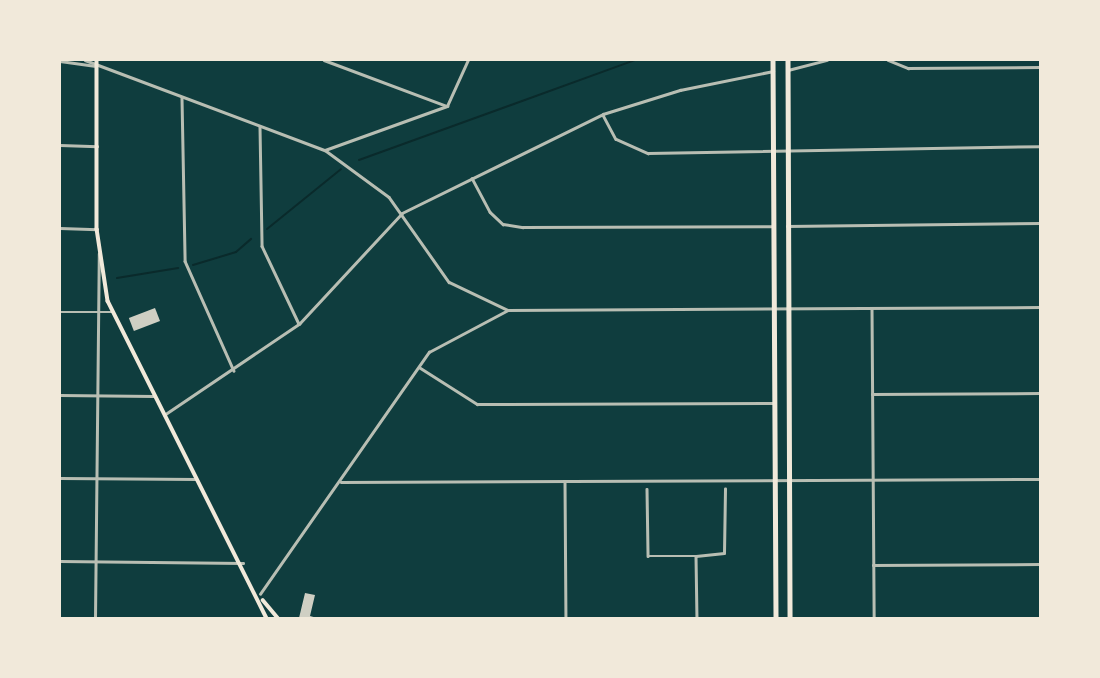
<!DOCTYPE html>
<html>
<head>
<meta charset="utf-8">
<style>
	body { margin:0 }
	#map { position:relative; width:1100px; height:678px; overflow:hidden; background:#0f3d3e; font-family:Ubuntu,sans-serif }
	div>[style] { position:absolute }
	.stream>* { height:2px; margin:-1px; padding:0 1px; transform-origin:1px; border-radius:1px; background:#0a2a2b }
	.building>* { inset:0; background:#cfcfc3; transform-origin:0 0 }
	.minor>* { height:2.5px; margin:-1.25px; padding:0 1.25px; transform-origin:1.25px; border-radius:1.25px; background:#b8beb3 }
	.secondary>* { height:3.5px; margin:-1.75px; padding:0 1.75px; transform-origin:1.75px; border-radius:1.75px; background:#f1e9da }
	.primary>* { height:4.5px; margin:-2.25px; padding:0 2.25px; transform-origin:2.25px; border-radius:2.25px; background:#f1e9da }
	span { translate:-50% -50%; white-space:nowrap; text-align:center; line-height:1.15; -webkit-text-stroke:7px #f1e9da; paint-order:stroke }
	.frame { position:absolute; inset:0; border:61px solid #f1e9da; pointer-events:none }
</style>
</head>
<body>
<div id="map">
	<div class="stream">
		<i style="left:359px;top:160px;width:294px;rotate:-19.9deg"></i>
		<i style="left:267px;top:229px;width:95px;rotate:-39deg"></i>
		<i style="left:193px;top:265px;width:45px;rotate:-16.8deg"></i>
		<i style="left:236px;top:252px;width:20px;rotate:-41deg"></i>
		<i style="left:117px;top:278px;width:62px;rotate:-9.3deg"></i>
	</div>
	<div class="building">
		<i style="left:155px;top:308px;width:14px;height:28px;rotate:69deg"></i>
		<i style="clip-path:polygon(305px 593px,315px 595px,310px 616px,317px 618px,299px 618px)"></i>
	</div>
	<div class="minor">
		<i style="left:85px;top:60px;width:256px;rotate:20.6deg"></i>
		<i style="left:325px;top:150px;width:79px;rotate:36.3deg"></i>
		<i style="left:389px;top:197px;width:104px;rotate:54.8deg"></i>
		<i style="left:449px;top:282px;width:65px;rotate:25.4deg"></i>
		<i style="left:324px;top:60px;width:131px;rotate:20.5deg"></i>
		<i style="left:888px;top:60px;width:22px;rotate:22deg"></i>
		<i style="left:908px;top:68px;width:132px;rotate:-0.4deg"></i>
		<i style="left:60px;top:61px;width:34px;rotate:8deg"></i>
		<i style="left:788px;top:70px;width:40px;rotate:-14.4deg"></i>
		<i style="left:182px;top:98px;width:163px;rotate:88.9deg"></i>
		<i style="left:185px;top:261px;width:120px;rotate:66deg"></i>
		<i style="left:603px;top:115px;width:27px;rotate:62deg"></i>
		<i style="left:616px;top:139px;width:35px;rotate:24deg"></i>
		<i style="left:648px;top:153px;width:392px;rotate:-1deg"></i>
		<i style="left:260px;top:127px;width:119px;rotate:89deg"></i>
		<i style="left:262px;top:246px;width:86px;rotate:64.6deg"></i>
		<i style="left:60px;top:145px;width:37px;rotate:2deg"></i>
		<i style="left:325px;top:150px;width:130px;rotate:-19.8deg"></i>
		<i style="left:447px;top:106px;width:51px;rotate:-65.5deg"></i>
		<i style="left:472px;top:178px;width:38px;rotate:62deg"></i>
		<i style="left:490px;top:212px;width:18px;rotate:43deg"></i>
		<i style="left:503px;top:224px;width:20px;rotate:9deg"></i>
		<i style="left:523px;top:227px;width:249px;rotate:-0.2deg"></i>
		<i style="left:787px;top:226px;width:253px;rotate:-0.7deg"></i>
		<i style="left:60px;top:228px;width:37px;rotate:2deg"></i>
		<i style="left:872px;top:308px;width:310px;rotate:89.6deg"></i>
		<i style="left:60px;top:312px;width:52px"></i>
		<i style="left:419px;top:367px;width:69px;rotate:32.5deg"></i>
		<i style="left:477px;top:404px;width:297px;rotate:-0.2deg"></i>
		<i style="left:872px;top:394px;width:168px;rotate:-0.3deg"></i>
		<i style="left:60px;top:395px;width:93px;rotate:0.6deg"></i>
		<i style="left:164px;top:415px;width:163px;rotate:-34deg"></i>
		<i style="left:299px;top:324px;width:151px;rotate:-47.1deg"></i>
		<i style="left:402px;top:213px;width:224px;rotate:-26.2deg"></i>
		<i style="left:603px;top:114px;width:81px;rotate:-17.3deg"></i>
		<i style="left:680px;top:90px;width:95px;rotate:-11.5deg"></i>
		<i style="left:60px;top:478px;width:136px;rotate:0.4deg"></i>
		<i style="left:565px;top:481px;width:137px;rotate:89.6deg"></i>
		<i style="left:341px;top:482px;width:699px;rotate:-0.25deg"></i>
		<i style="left:647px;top:489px;width:67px;rotate:89.1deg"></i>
		<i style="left:648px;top:556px;width:48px"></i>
		<i style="left:696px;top:556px;width:62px;rotate:89.1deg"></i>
		<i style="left:696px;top:556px;width:28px;rotate:-6deg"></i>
		<i style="left:724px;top:553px;width:64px;rotate:-89.1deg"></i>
		<i style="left:60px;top:561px;width:183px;rotate:0.6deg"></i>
		<i style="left:873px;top:565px;width:167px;rotate:-0.3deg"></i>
		<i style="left:260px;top:594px;width:295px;rotate:-55.1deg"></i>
		<i style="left:429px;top:352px;width:89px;rotate:-28deg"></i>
		<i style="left:508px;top:310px;width:532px;rotate:-0.32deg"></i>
		<i style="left:95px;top:618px;width:364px;rotate:-89.4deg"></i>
	</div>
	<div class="secondary">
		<i style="left:97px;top:60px;width:169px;rotate:90deg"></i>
		<i style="left:97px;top:229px;width:73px;rotate:81.3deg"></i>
		<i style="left:108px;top:301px;width:355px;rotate:63.4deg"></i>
		<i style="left:263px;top:600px;width:23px;rotate:50deg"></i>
	</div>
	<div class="primary">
		<i style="left:773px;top:60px;width:558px;rotate:89.69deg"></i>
		<i style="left:788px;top:60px;width:558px;rotate:89.79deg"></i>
	</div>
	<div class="frame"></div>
</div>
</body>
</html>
